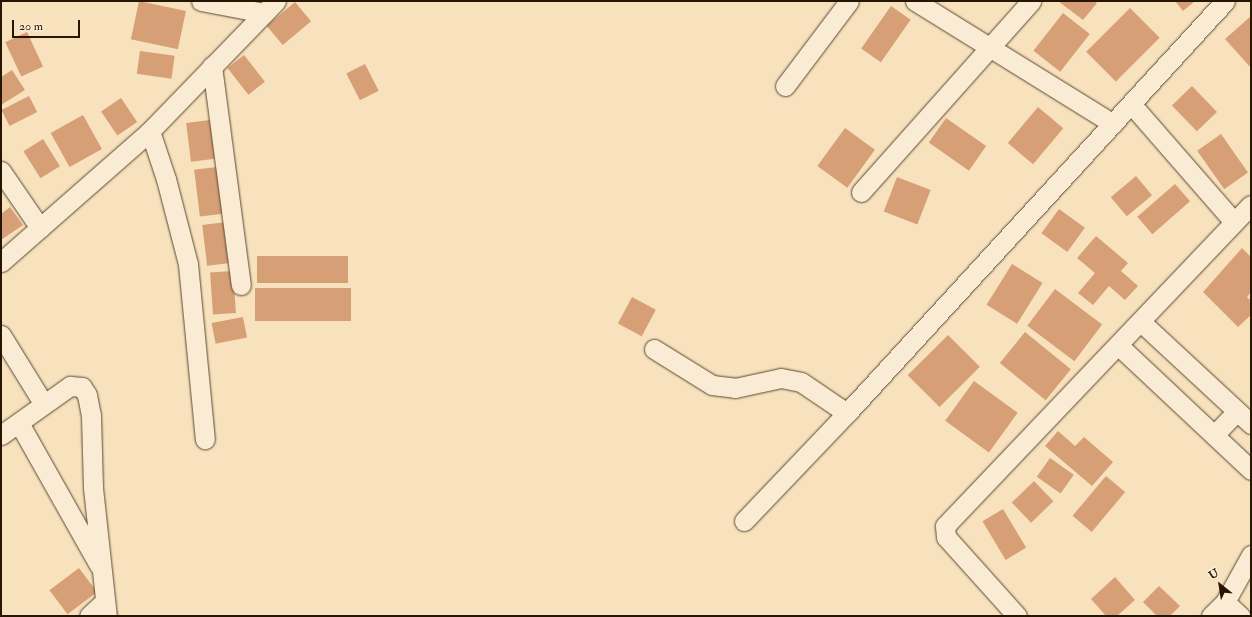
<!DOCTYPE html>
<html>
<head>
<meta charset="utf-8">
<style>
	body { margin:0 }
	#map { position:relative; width:1252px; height:617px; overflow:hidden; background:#f8e1bd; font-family:"IM FELL Double Pica",serif }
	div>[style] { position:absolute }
	.building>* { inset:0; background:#d79f76; transform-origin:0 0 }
	.roads { filter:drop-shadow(0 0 1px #5a4830) drop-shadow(0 0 1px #5a4830) }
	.street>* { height:19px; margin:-9.5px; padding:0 9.5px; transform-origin:9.5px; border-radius:9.5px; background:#faecd4 }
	span { translate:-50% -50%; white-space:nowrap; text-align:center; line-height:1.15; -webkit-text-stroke:4px #faecd4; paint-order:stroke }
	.frame { position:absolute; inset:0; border:2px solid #261501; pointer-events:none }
	.north { position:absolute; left:1200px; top:565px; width:40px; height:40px; -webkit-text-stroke:3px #faecd4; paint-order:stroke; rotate:330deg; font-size:11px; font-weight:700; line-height:16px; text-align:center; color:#261501 }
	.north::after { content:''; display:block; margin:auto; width:14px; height:18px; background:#261501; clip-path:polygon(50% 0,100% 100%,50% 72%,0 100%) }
	.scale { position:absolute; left:12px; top:20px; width:68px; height:18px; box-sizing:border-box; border:2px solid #261501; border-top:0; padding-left:5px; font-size:12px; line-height:14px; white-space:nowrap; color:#261501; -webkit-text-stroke:3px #faecd4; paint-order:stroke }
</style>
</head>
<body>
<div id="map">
	<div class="building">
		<i style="left:139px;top:1px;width:48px;height:39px;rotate:12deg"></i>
		<i style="clip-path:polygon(1058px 1px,1094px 1px,1097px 3px,1083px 20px)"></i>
		<i style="clip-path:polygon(1175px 1px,1195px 1px,1183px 11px)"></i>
		<i style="left:295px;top:2px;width:25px;height:37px;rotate:50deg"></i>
		<i style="left:891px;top:6px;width:24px;height:52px;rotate:35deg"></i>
		<i style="left:1130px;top:8px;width:42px;height:62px;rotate:45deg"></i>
		<i style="left:1063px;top:13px;width:34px;height:48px;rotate:38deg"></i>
		<i style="clip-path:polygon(1251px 16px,1251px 68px,1225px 39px)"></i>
		<i style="left:27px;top:32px;width:38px;height:24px;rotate:65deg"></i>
		<i style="left:140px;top:51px;width:35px;height:23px;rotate:8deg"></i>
		<i style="left:244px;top:55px;width:34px;height:21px;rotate:52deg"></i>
		<i style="left:365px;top:64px;width:30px;height:21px;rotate:63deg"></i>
		<i style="clip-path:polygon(12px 70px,25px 90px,1px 105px,1px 77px)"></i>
		<i style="left:1192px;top:86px;width:36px;height:28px;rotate:46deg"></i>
		<i style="left:29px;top:96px;width:18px;height:31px;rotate:63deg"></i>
		<i style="left:121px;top:98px;width:29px;height:24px;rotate:56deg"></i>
		<i style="left:1038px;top:107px;width:33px;height:47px;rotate:40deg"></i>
		<i style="left:83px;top:115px;width:39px;height:37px;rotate:61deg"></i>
		<i style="left:946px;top:118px;width:49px;height:30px;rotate:35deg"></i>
		<i style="left:210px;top:120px;width:39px;height:24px;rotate:83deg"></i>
		<i style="left:845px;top:128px;width:37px;height:47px;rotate:36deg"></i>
		<i style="left:1221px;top:134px;width:47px;height:29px;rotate:55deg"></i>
		<i style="left:43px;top:139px;width:32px;height:23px;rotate:58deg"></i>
		<i style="left:217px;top:167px;width:47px;height:23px;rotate:83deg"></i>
		<i style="left:1136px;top:176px;width:25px;height:33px;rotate:50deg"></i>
		<i style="left:897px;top:177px;width:36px;height:37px;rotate:21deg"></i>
		<i style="left:1175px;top:184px;width:23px;height:50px;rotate:49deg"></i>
		<i style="clip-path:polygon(10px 207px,23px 225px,1px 240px,1px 214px)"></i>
		<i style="left:1059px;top:209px;width:32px;height:30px;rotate:36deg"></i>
		<i style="left:227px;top:222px;width:41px;height:25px;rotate:83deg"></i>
		<i style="clip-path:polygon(1096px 236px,1128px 263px,1121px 271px,1138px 286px,1125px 300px,1109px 286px,1093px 305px,1078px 293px,1095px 273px,1077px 258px)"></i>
		<i style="clip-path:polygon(1242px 248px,1251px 257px,1251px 292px,1247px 297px,1251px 301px,1251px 315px,1238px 327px,1203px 292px)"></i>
		<i style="left:257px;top:256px;width:91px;height:27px"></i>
		<i style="left:1012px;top:264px;width:36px;height:48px;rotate:32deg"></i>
		<i style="left:233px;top:271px;width:42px;height:23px;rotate:86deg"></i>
		<i style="left:351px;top:288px;width:33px;height:96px;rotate:90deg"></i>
		<i style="left:1055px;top:289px;width:59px;height:46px;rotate:37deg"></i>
		<i style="left:632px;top:297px;width:27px;height:30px;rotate:28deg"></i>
		<i style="left:243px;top:317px;width:21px;height:32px;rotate:79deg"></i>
		<i style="left:1025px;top:332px;width:59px;height:40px;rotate:39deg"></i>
		<i style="left:948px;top:335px;width:45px;height:57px;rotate:45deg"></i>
		<i style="left:974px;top:381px;width:54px;height:49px;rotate:36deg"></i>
		<i style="clip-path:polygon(1058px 431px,1075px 446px,1084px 437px,1113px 462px,1092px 486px,1045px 446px)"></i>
		<i style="left:1050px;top:458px;width:29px;height:23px;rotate:35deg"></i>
		<i style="left:1106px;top:476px;width:25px;height:52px;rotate:40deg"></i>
		<i style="left:1034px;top:481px;width:28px;height:31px;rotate:46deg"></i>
		<i style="left:1003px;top:509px;width:45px;height:24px;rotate:59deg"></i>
		<i style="left:79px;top:568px;width:30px;height:37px;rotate:53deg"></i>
		<i style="clip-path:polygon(1115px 577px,1135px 600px,1117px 616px,1106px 616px,1091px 599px)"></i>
		<i style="clip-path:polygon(1159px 586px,1180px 606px,1170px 616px,1157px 616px,1143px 602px)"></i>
	</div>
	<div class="roads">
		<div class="street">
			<i style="left:201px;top:1px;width:64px;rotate:10.8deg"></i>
			<i style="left:915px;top:1px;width:233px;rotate:31.8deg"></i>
			<i style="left:212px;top:66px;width:221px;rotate:82.5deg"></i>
			<i style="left:785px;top:86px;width:106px;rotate:-53deg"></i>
			<i style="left:1132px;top:105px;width:155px;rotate:48.9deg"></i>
			<i style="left:150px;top:131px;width:51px;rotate:71.6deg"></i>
			<i style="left:166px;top:179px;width:88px;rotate:75.5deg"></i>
			<i style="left:188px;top:264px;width:176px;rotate:84.5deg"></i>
			<i style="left:1px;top:171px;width:69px;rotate:55.6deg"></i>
			<i style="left:861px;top:192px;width:256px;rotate:-48.3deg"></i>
			<i style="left:1px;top:262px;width:198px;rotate:-41.3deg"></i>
			<i style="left:150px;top:131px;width:181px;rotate:-45.9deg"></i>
			<i style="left:1141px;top:322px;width:150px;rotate:42.8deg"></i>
			<i style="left:1px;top:335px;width:80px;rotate:58.3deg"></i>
			<i style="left:1119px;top:346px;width:181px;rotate:43.2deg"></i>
			<i style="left:654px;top:349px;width:68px;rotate:31.8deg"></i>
			<i style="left:712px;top:385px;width:23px;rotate:7deg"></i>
			<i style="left:735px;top:388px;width:47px;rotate:-12.3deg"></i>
			<i style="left:781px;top:378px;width:20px;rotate:11deg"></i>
			<i style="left:801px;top:382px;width:55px;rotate:34deg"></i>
			<i style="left:19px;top:423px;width:163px;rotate:60.6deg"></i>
			<i style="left:1px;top:435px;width:85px;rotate:-35.4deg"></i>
			<i style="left:70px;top:386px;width:12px;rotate:5deg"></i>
			<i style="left:82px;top:387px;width:9px;rotate:58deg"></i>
			<i style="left:87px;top:395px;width:21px;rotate:79deg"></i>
			<i style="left:91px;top:416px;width:72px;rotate:88.4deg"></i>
			<i style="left:93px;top:488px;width:129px;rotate:83.8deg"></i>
			<i style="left:1214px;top:435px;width:33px;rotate:-46deg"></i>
			<i style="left:744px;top:521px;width:149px;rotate:-46.4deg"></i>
			<i style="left:847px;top:413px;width:559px;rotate:-47.46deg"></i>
			<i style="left:1225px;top:602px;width:21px;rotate:43deg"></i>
			<i style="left:89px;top:616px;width:22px;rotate:-43deg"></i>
			<i style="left:1017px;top:616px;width:106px;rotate:-131.9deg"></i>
			<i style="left:946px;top:537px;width:11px;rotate:-95deg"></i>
			<i style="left:945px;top:526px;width:443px;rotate:-46.4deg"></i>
			<i style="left:1211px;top:616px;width:20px;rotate:-45deg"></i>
			<i style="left:1225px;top:602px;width:54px;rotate:-61deg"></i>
		</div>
	</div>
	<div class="frame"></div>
	<div class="north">U</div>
	<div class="scale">20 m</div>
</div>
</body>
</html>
